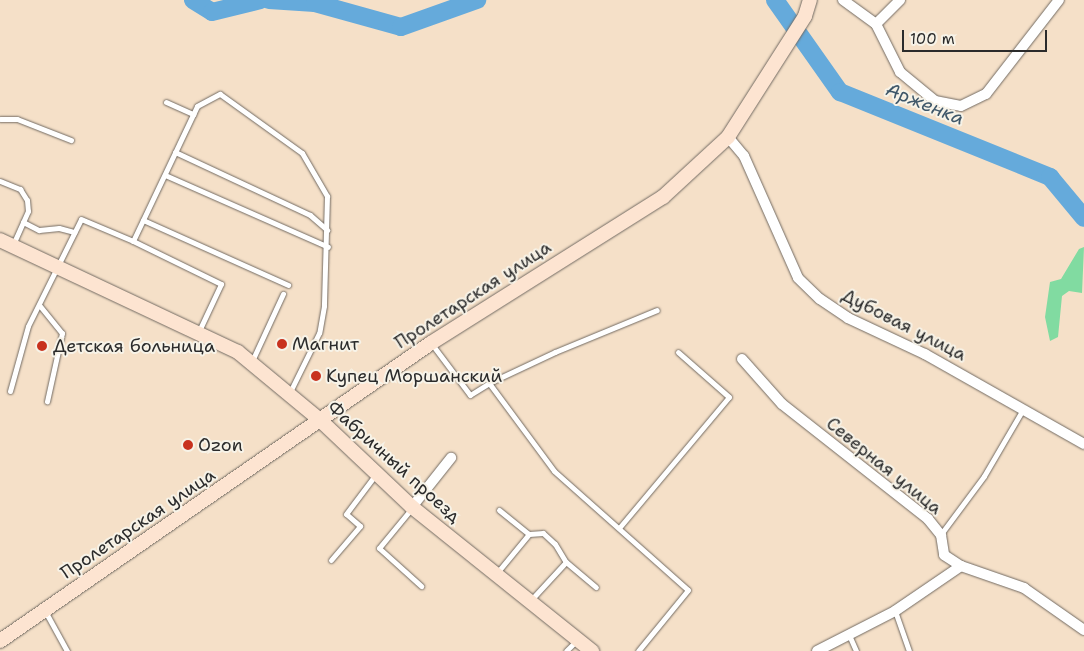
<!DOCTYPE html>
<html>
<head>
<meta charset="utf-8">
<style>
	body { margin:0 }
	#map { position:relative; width:1084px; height:651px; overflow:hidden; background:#f5e0c8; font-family:"Shantell Sans",sans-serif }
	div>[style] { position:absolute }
	.green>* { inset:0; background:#81dba1 }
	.river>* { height:18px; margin:-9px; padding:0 9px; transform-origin:9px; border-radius:9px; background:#65aadb }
	.roads { filter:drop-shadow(0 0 1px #726a62) drop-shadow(0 0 1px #726a62) }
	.lane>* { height:5px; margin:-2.5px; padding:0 2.5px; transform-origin:2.5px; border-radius:2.5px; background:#fff }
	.street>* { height:10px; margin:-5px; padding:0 5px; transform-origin:5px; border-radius:5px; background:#fff }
	.secondary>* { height:14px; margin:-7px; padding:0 7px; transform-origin:7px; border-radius:7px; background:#fde4d1 }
	.dots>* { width:14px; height:14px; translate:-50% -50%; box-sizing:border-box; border:2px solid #f7f3e8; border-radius:50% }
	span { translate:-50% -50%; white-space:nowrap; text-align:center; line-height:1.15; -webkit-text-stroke:4px #f7f3e8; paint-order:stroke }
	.street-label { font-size:18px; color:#2b2b2b }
	.poi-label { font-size:18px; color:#2b2b2b }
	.left { translate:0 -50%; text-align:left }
	.water-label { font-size:19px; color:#3f5769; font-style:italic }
	.scale { position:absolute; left:902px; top:30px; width:145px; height:22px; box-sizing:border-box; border:2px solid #2b2b2b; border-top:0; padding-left:6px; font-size:15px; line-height:18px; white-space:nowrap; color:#2b2b2b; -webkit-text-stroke:4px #f7f3e8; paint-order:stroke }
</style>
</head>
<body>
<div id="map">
	<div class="green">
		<i style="clip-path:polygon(1084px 247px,1082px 293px,1069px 291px,1062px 296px,1058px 337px,1050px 341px,1045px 317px,1050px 282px,1061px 279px,1079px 249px)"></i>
	</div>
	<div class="river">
		<i style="left:193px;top:0;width:22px;rotate:32deg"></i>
		<i style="left:212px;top:12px;width:50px;rotate:-13.8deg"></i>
		<i style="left:269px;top:0;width:46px;rotate:3.7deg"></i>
		<i style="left:315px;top:3px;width:89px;rotate:15.6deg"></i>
		<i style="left:401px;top:27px;width:81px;rotate:-19.6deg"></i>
		<i style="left:775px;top:0;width:113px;rotate:54.8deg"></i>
		<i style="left:840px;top:92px;width:227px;rotate:22deg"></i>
		<i style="left:1050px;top:177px;width:53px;rotate:50.3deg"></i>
	</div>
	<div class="roads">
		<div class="lane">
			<i style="left:166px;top:102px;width:30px;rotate:24deg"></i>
			<i style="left:0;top:119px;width:17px"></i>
			<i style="left:17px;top:119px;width:58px;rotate:21.3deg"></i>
			<i style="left:175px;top:152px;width:149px;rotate:25deg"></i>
			<i style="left:310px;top:215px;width:23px;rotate:41deg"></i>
			<i style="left:165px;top:175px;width:178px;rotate:23.8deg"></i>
			<i style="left:0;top:181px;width:22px;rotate:22deg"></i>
			<i style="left:20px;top:189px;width:13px;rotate:58deg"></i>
			<i style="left:27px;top:200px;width:11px;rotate:85deg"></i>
			<i style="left:28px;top:211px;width:37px;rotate:114deg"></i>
			<i style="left:143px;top:220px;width:159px;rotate:24.1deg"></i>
			<i style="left:23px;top:222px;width:18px;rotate:27deg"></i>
			<i style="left:39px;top:230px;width:20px;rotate:-6deg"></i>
			<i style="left:59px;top:228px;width:16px;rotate:15deg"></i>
			<i style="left:133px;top:241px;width:98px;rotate:26deg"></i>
			<i style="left:221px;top:284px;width:54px;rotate:115.1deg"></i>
			<i style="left:40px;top:306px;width:35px;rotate:51deg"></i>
			<i style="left:62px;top:333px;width:70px;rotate:102.4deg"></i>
			<i style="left:431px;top:343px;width:65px;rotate:53.1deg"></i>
			<i style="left:470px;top:395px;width:22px;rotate:-32deg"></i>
			<i style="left:489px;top:383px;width:109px;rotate:53.5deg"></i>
			<i style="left:554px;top:471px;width:179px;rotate:41.6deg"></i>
			<i style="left:688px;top:590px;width:79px;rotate:129.3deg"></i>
			<i style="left:252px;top:361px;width:74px;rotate:-65.2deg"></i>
			<i style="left:489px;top:383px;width:73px;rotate:-25.2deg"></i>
			<i style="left:555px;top:352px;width:110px;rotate:-22.4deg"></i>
			<i style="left:10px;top:391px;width:67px;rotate:-74.5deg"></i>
			<i style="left:28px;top:326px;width:119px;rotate:-63.6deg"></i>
			<i style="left:81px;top:219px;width:56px;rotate:22.9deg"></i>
			<i style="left:133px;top:241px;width:149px;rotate:-64.6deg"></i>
			<i style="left:197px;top:106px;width:26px;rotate:-28deg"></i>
			<i style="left:220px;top:94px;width:101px;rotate:35.7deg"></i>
			<i style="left:302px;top:153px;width:50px;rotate:59.8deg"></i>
			<i style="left:327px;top:196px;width:110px;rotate:91.6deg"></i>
			<i style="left:324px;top:306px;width:27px;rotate:100deg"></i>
			<i style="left:319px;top:333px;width:68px;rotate:116.2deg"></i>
			<i style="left:412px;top:508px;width:52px;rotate:129.5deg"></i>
			<i style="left:379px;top:548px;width:57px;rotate:42.1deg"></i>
			<i style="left:499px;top:510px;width:38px;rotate:39deg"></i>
			<i style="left:529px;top:534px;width:14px;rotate:-4deg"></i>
			<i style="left:543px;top:533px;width:16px;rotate:43deg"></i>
			<i style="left:555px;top:544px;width:21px;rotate:59deg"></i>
			<i style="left:566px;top:562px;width:39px;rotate:40deg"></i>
			<i style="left:619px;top:528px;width:171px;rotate:-50deg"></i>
			<i style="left:729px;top:397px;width:68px;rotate:-138.6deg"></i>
			<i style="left:941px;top:534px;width:72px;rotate:-53.4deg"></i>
			<i style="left:984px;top:476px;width:75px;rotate:-59.7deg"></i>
			<i style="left:331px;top:560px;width:45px;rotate:-49.5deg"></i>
			<i style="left:360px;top:526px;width:18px;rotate:-139deg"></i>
			<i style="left:346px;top:514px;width:50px;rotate:-53.1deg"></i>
			<i style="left:496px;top:574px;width:52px;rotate:-50.5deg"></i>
			<i style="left:530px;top:601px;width:53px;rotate:-47.3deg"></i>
			<i style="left:45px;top:611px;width:46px;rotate:61.2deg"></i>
			<i style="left:895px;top:611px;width:42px;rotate:70.7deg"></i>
			<i style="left:849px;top:635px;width:17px;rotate:66deg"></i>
			<i style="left:566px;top:651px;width:16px;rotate:-45deg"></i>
		</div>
		<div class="street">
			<i style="left:843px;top:0;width:41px;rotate:36deg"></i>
			<i style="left:876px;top:24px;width:34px;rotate:-45deg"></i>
			<i style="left:876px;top:24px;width:54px;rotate:63.4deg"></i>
			<i style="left:900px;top:72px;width:45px;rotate:39.6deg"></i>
			<i style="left:935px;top:101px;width:26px;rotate:11deg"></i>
			<i style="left:961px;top:106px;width:28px;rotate:-26deg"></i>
			<i style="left:986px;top:94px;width:119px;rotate:-52.2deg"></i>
			<i style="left:728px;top:137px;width:25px;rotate:50deg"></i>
			<i style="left:744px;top:156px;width:133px;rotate:66.1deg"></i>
			<i style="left:798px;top:278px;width:30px;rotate:44deg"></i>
			<i style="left:820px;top:299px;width:34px;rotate:34deg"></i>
			<i style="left:848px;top:318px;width:85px;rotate:25.1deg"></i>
			<i style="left:925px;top:354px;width:183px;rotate:29.5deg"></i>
			<i style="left:742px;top:359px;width:60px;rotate:48.4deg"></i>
			<i style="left:782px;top:404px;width:186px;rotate:38.2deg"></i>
			<i style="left:928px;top:519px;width:21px;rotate:51deg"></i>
			<i style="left:941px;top:535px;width:20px;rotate:81deg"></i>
			<i style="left:944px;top:555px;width:20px;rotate:33deg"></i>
			<i style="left:961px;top:566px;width:67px;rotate:19.2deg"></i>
			<i style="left:1024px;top:588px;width:73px;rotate:35deg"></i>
			<i style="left:412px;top:507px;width:63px;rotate:-51.5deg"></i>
			<i style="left:817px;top:651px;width:88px;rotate:-27.1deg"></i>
			<i style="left:895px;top:611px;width:80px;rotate:-34.3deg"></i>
		</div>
		<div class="secondary">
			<i style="left:0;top:240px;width:263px;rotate:25.2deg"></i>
			<i style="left:238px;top:352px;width:108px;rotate:39.7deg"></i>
			<i style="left:321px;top:421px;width:125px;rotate:43.4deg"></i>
			<i style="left:412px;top:507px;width:231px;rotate:38.7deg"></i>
			<i style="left:0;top:641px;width:524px;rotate:-34.66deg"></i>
			<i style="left:431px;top:343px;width:274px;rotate:-32.2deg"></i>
			<i style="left:663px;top:197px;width:88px;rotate:-42.7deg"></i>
			<i style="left:728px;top:137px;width:143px;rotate:-57.5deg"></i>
			<i style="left:805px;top:16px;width:17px;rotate:-73deg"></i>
		</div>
	</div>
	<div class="dots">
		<i style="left:282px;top:344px;background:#c8321e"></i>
		<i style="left:42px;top:346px;background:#c8321e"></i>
		<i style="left:316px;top:376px;background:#c8321e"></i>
		<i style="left:188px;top:445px;background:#c8321e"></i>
	</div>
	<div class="street-label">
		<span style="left:473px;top:295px;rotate:-33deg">Пролетарская улица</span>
		<span style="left:904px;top:325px;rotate:27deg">Дубовая улица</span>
		<span style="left:394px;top:462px;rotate:42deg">Фабричный проезд</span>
		<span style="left:884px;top:466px;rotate:39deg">Северная улица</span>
		<span style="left:138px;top:524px;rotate:-34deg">Пролетарская улица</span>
	</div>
	<div class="poi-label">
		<span class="left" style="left:292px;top:344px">Магнит</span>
		<span class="left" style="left:53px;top:346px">Детская больница</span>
		<span class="left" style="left:326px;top:376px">Купец Моршанский</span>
		<span class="left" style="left:198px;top:445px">Ozon</span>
	</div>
	<div class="water-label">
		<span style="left:925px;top:104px;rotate:22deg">Арженка</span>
	</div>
	<div class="scale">100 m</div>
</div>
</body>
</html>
